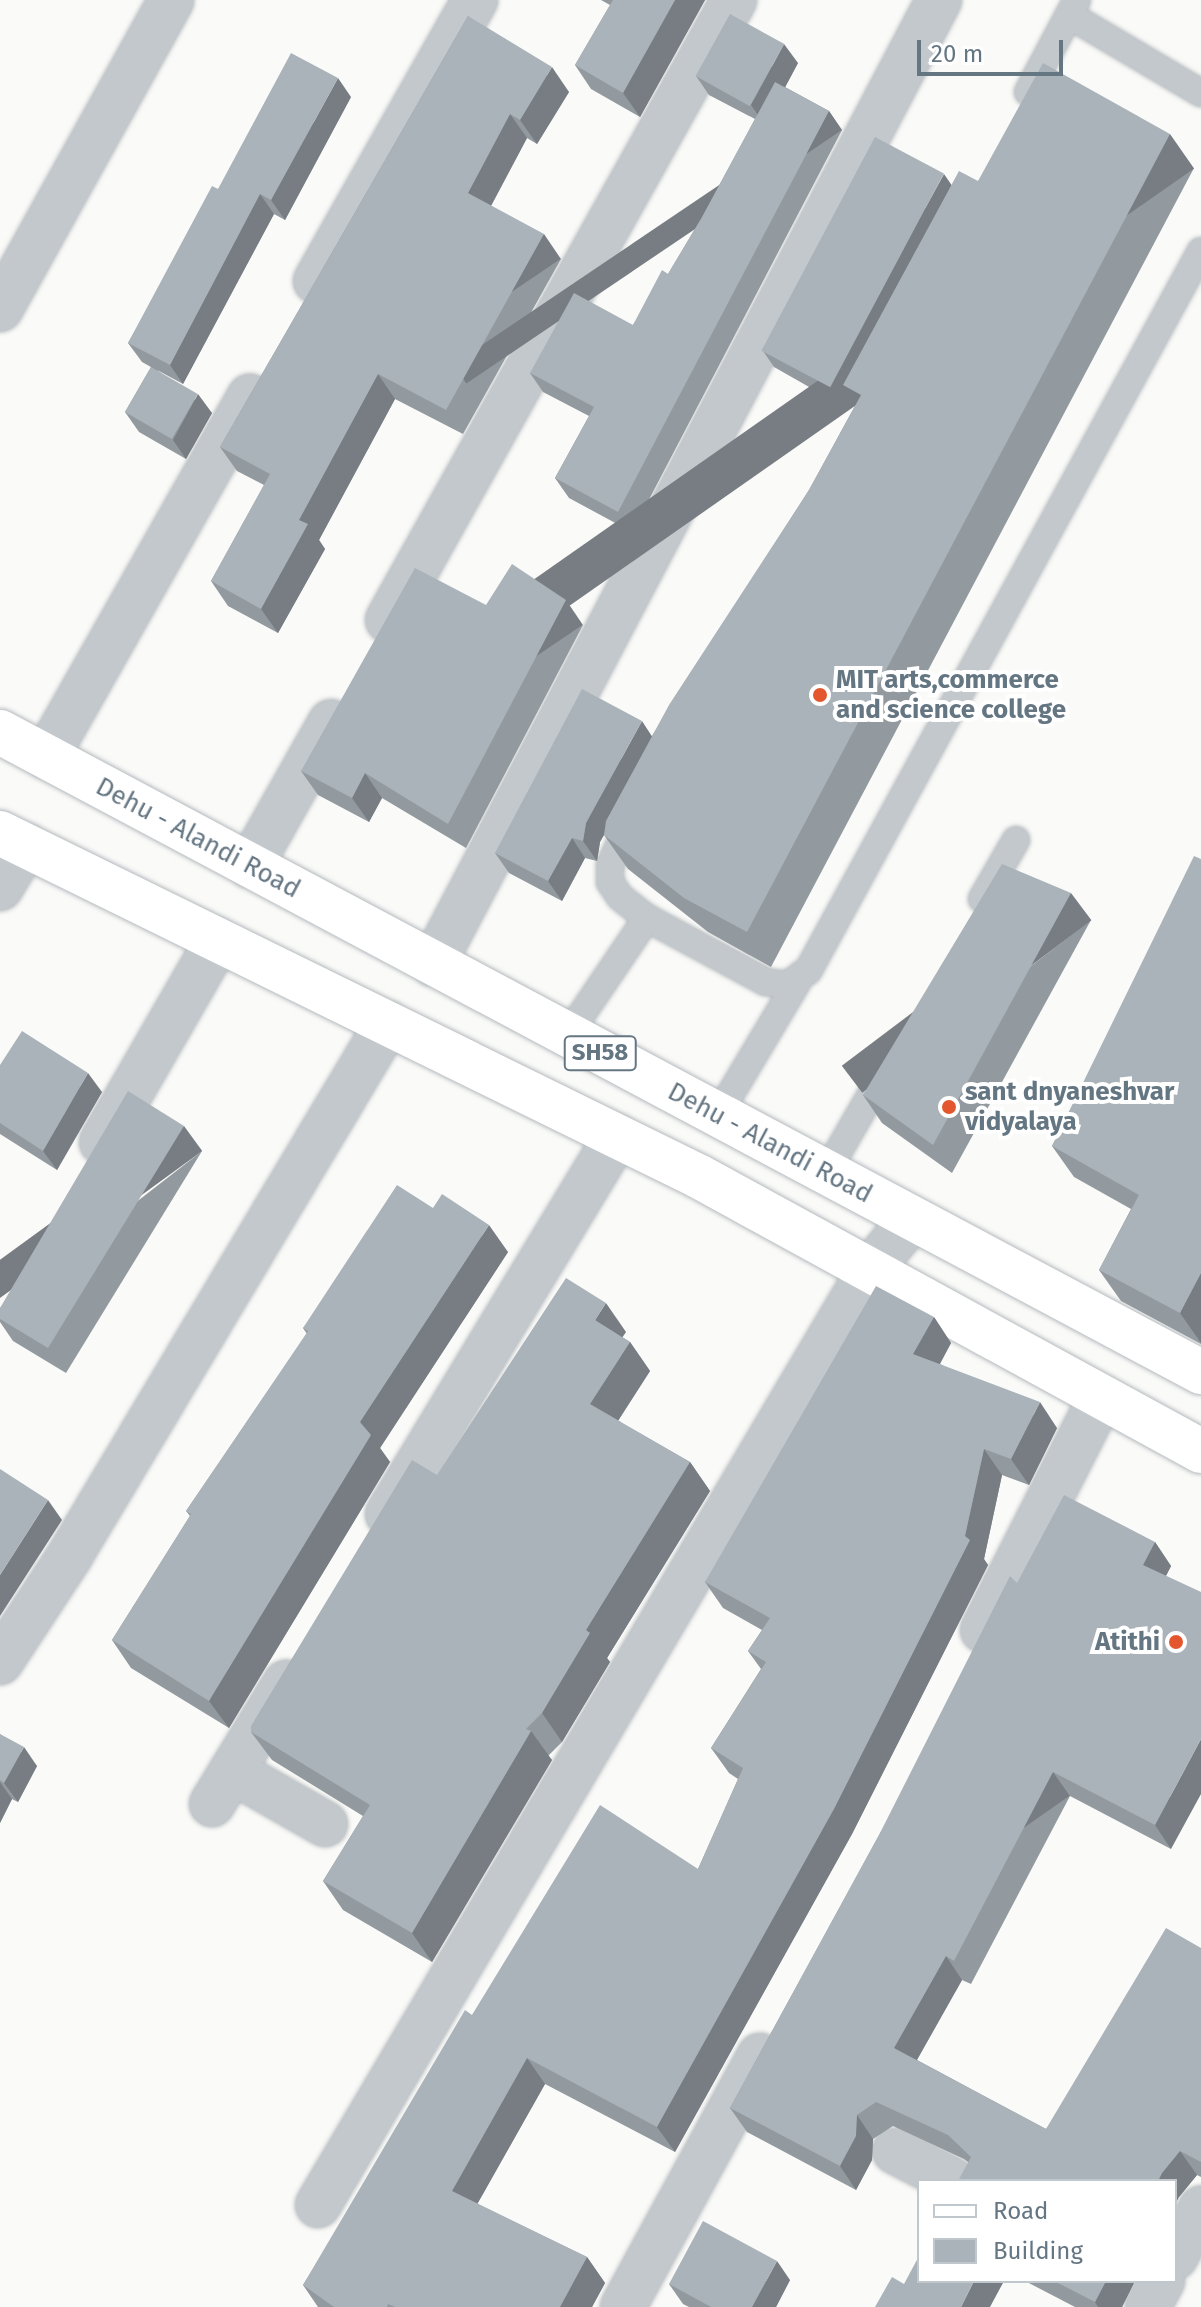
<!DOCTYPE html>
<html>
<head>
<meta charset="utf-8">
<style>
	body { margin:0 }
	#map { position:relative; width:1201px; height:2307px; overflow:hidden; background:#fafaf8; font-family:"Fira Sans",sans-serif }
	div>[style] { position:absolute }
	.roads { filter:drop-shadow(0 0 2px #b5babe) drop-shadow(0 0 2px #b5babe) }
	.lane>* { height:26px; margin:-13px; padding:0 13px; transform-origin:13px; border-radius:13px; background:#c3c8cc }
	.street>* { height:44px; margin:-22px; padding:0 22px; transform-origin:22px; border-radius:22px; background:#c3c8cc }
	.primary>* { height:44px; margin:-22px; padding:0 22px; transform-origin:22px; border-radius:22px; background:#fff }
	.wall>* { inset:0; background:#929a9f }
	.shaded-wall>* { inset:0; background:#777d82; transform-origin:0 0 }
	.building>* { inset:0; background:#aab3b9; transform-origin:0 0 }
	.dots>* { width:22px; height:22px; translate:-50% -50%; box-sizing:border-box; border:4px solid #fff; border-radius:50% }
	span { translate:-50% -50%; white-space:nowrap; text-align:center; line-height:1.15; -webkit-text-stroke:8px #fff; paint-order:stroke }
	.shield-label span { padding:2px 6px; background:#fff; border:2px solid; border-radius:6px; -webkit-text-stroke-width:0 }
	.shield-label { font-size:24px; color:#657683; font-weight:700 }
	.poi-label { font-size:26px; color:#657683; font-weight:700 }
	.left { translate:0 -50%; text-align:left }
	.right { translate:-100% -50%; text-align:right }
	.street-label { font-size:26px; color:#657683 }
	.legend { position:absolute; left:917px; top:2179px; width:260px; height:104px; box-sizing:border-box; background:#fff; border:2px solid #c1c8cd; margin:0; padding:10px 14px; list-style:none; font-size:24px; color:#657683 }
	.legend li { display:flex; align-items:center; gap:16px; height:40px }
	.legend b { width:40px; border:2px solid #c1c8cd }
	.scale { position:absolute; left:917px; top:40px; width:146px; height:36px; box-sizing:border-box; border:4px solid #657683; border-top:0; padding-left:10px; font-size:24px; line-height:28px; white-space:nowrap; color:#657683; -webkit-text-stroke:6px #fff; paint-order:stroke }
</style>
</head>
<body>
<div id="map">
	<div class="roads">
		<div class="lane">
			<i style="left:1069px;top:15px;width:153px;rotate:30.6deg"></i>
			<i style="left:1028px;top:92px;width:104px;rotate:-62deg"></i>
			<i style="left:630px;top:822px;width:47px;rotate:114.9deg"></i>
			<i style="left:610px;top:865px;width:17px;rotate:90deg"></i>
			<i style="left:610px;top:882px;width:18px;rotate:56deg"></i>
			<i style="left:620px;top:897px;width:34px;rotate:38deg"></i>
			<i style="left:647px;top:918px;width:135px;rotate:28.3deg"></i>
			<i style="left:766px;top:982px;width:21px;rotate:8deg"></i>
			<i style="left:787px;top:985px;width:25px;rotate:-34deg"></i>
			<i style="left:808px;top:971px;width:820px;rotate:-61.37deg"></i>
			<i style="left:982px;top:899px;width:68px;rotate:-60deg"></i>
			<i style="left:567px;top:1036px;width:143px;rotate:-55.9deg"></i>
			<i style="left:718px;top:1115px;width:164px;rotate:-59.2deg"></i>
			<i style="left:826px;top:1173px;width:116px;rotate:-60.1deg"></i>
		</div>
		<div class="street">
			<i style="left:316px;top:281px;width:323px;rotate:-60.5deg"></i>
			<i style="left:0;top:309px;width:353px;rotate:-61deg"></i>
			<i style="left:388px;top:620px;width:710px;rotate:-60.84deg"></i>
			<i style="left:46px;top:757px;width:414px;rotate:-60.5deg"></i>
			<i style="left:250px;top:866px;width:165px;rotate:-60.6deg"></i>
			<i style="left:0;top:888px;width:50px;rotate:-58.8deg"></i>
			<i style="left:433px;top:964px;width:1089px;rotate:-62.31deg"></i>
			<i style="left:102px;top:1142px;width:233px;rotate:-60.1deg"></i>
			<i style="left:388px;top:1514px;width:442px;rotate:-58.8deg"></i>
			<i style="left:983px;top:1630px;width:261px;rotate:-63.1deg"></i>
			<i style="left:0;top:1662px;width:126px;rotate:-56.7deg"></i>
			<i style="left:69px;top:1557px;width:622px;rotate:-59.15deg"></i>
			<i style="left:232px;top:1771px;width:107px;rotate:29.7deg"></i>
			<i style="left:212px;top:1804px;width:142px;rotate:-58.6deg"></i>
			<i style="left:895px;top:2151px;width:65px;rotate:27.3deg"></i>
			<i style="left:318px;top:2205px;width:1086px;rotate:-59.44deg"></i>
			<i style="left:870px;top:1270px;width:66px;rotate:-50.5deg"></i>
			<i style="left:1175px;top:2257px;width:55px;rotate:-61.6deg"></i>
			<i style="left:623px;top:2307px;width:286px;rotate:-61.4deg"></i>
			<i style="left:1148px;top:2307px;width:30px;rotate:-62deg"></i>
		</div>
		<div class="primary">
			<i style="left:0;top:732px;width:1361px;rotate:28.05deg"></i>
			<i style="left:0;top:833px;width:778px;rotate:26.17deg"></i>
			<i style="left:698px;top:1176px;width:573px;rotate:28.67deg"></i>
		</div>
	</div>
	<div class="wall">
		<i style="clip-path:polygon(601px 0,705px 0,640px 117px,591px 89px,575px 65px,610px 5px)"></i>
		<i style="clip-path:polygon(468px 16px,569px 92px,537px 144px,527px 138px,491px 206px,561px 259px,463px 434px,395px 399px,319px 540px,325px 549px,278px 633px,228px 606px,211px 581px,264px 485px,237px 471px,220px 447px)"></i>
		<i style="clip-path:polygon(798px 63px,785px 87px,829px 111px,842px 130px,632px 532px,569px 498px,555px 478px,589px 416px,543px 392px,530px 373px,633px 325px,668px 274px,702px 217px,755px 119px,709px 95px,696px 76px)"></i>
		<i style="clip-path:polygon(351px 97px,285px 220px,274px 214px,183px 384px,157px 370px,212px 413px,186px 459px,139px 432px,125px 412px,151px 367px,142px 362px,128px 343px,218px 189px)"></i>
		<i style="clip-path:polygon(1194px 168px,771px 967px,708px 932px,628px 869px,604px 835px,600px 842px,597px 861px,585px 858px,562px 901px,509px 873px,495px 853px,652px 736px,809px 490px,856px 404px,846px 390px,839px 404px,774px 367px,763px 351px,952px 185px,978px 181px)"></i>
		<i style="clip-path:polygon(486px 605px,583px 625px,466px 848px,382px 798px,369px 822px,318px 795px,301px 771px)"></i>
		<i style="clip-path:polygon(1201px 859px,1201px 1344px,1121px 1301px,1099px 1270px,1131px 1209px,1074px 1177px,1052px 1146px)"></i>
		<i style="clip-path:polygon(1091px 920px,952px 1173px,882px 1123px,863px 1095px)"></i>
		<i style="clip-path:polygon(0 1065px,102px 1092px,57px 1170px,0 1134px)"></i>
		<i style="clip-path:polygon(202px 1151px,66px 1373px,13px 1341px,0 1322px,0 1308px)"></i>
		<i style="clip-path:polygon(433px 1208px,508px 1252px,380px 1448px,390px 1462px,229px 1728px,131px 1668px,112px 1640px,190px 1516px,186px 1511px,307px 1334px,303px 1328px)"></i>
		<i style="clip-path:polygon(934px 1317px,951px 1343px,940px 1364px,1057px 1428px,1029px 1485px,1002px 1475px,984px 1559px,988px 1565px,852px 1834px,675px 2152px,545px 2084px,477px 2204px,587px 2257px,605px 2283px,592px 2307px,318px 2307px,303px 2285px,472px 2015px,698px 1869px,738px 1779px,729px 1773px,711px 1748px,761px 1669px,748px 1651px,762px 1630px,723px 1608px,705px 1582px)"></i>
		<i style="clip-path:polygon(626px 1332px,622px 1337px,630px 1342px,650px 1371px,618px 1421px,690px 1462px,710px 1491px,607px 1658px,610px 1662px,562px 1742px,548px 1756px,552px 1760px,432px 1962px,343px 1910px,323px 1881px,363px 1816px,272px 1760px,251px 1732px,437px 1475px)"></i>
		<i style="clip-path:polygon(1155px 1542px,1171px 1566px,1166px 1576px,1171px 1849px,1070px 1796px,971px 1984px,962px 1980px,917px 2060px,1046px 2129px,1201px 1948px,1201px 2177px,1197px 2175px,1179px 2197px,968px 2162px,964px 2159px,893px 2126px,873px 2139px,872px 2160px,856px 2190px,747px 2132px,730px 2108px,1017px 1583px)"></i>
		<i style="clip-path:polygon(0 1734px,37px 1766px,18px 1802px,12px 1799px,0 1823px)"></i>
		<i style="clip-path:polygon(790px 2280px,776px 2307px,689px 2307px,683px 2304px,669px 2284px)"></i>
		<i style="clip-path:polygon(1025px 2281px,1135px 2281px,1122px 2307px,1075px 2307px)"></i>
	</div>
	<div class="shaded-wall">
		<i style="clip-path:polygon(675px 0,705px 0,640px 117px,623px 93px)"></i>
		<i style="clip-path:polygon(784px 44px,798px 63px,765px 125px,751px 105px)"></i>
		<i style="clip-path:polygon(552px 67px,569px 92px,537px 144px,520px 120px)"></i>
		<i style="clip-path:polygon(338px 78px,351px 97px,285px 220px,271px 200px)"></i>
		<i style="left:829px;top:111px;width:23px;height:453px;rotate:56deg"></i>
		<i style="clip-path:polygon(510px 114px,527px 138px,485px 217px,468px 193px)"></i>
		<i style="left:1170px;top:134px;width:42px;height:903px;rotate:55deg"></i>
		<i style="clip-path:polygon(944px 174px,955px 190px,843px 385px,846px 390px,839px 404px,827px 387px)"></i>
		<i style="clip-path:polygon(260px 194px,274px 214px,183px 384px,170px 365px)"></i>
		<i style="left:544px;top:234px;width:30px;height:201px;rotate:56deg"></i>
		<i style="clip-path:polygon(378px 374px,395px 399px,319px 540px,325px 549px,278px 633px,261px 609px,299px 520px)"></i>
		<i style="clip-path:polygon(198px 394px,212px 413px,186px 459px,173px 440px)"></i>
		<i style="left:566px;top:600px;width:30px;height:253px;rotate:56deg"></i>
		<i style="clip-path:polygon(642px 721px,655px 741px,600px 842px,597px 861px,583px 841px,586px 823px)"></i>
		<i style="clip-path:polygon(365px 773px,382px 798px,369px 822px,352px 798px)"></i>
		<i style="clip-path:polygon(572px 838px,585px 858px,562px 901px,548px 881px)"></i>
		<i style="left:1071px;top:893px;width:34px;height:287px;rotate:53deg"></i>
		<i style="clip-path:polygon(88px 1073px,102px 1092px,57px 1170px,43px 1151px)"></i>
		<i style="left:184px;top:1126px;width:31px;height:260px;rotate:54deg"></i>
		<i style="clip-path:polygon(489px 1225px,508px 1252px,380px 1448px,390px 1462px,229px 1728px,209px 1701px,360px 1422px)"></i>
		<i style="clip-path:polygon(1201px 1273px,1201px 1343px,1180px 1313px)"></i>
		<i style="clip-path:polygon(606px 1303px,626px 1332px,615px 1348px,595px 1320px)"></i>
		<i style="clip-path:polygon(934px 1317px,951px 1343px,931px 1380px,913px 1354px)"></i>
		<i style="clip-path:polygon(630px 1342px,650px 1371px,610px 1433px,590px 1404px)"></i>
		<i style="clip-path:polygon(1040px 1402px,1057px 1428px,1029px 1485px,1011px 1459px)"></i>
		<i style="clip-path:polygon(984px 1449px,1002px 1475px,984px 1559px,988px 1565px,852px 1834px,675px 2152px,657px 2127px,965px 1536px)"></i>
		<i style="clip-path:polygon(690px 1462px,710px 1491px,607px 1658px,610px 1662px,562px 1742px,542px 1713px,586px 1630px)"></i>
		<i style="clip-path:polygon(48px 1500px,62px 1520px,0 1616px,0 1575px)"></i>
		<i style="clip-path:polygon(1155px 1542px,1171px 1566px,1159px 1589px,1143px 1565px)"></i>
		<i style="clip-path:polygon(531px 1731px,552px 1760px,432px 1962px,412px 1933px)"></i>
		<i style="clip-path:polygon(1201px 1739px,1201px 1794px,1171px 1849px,1155px 1825px)"></i>
		<i style="clip-path:polygon(24px 1747px,37px 1766px,18px 1802px,4px 1783px)"></i>
		<i style="left:1053px;top:1772px;width:29px;height:213px;rotate:55deg"></i>
		<i style="clip-path:polygon(0 1782px,12px 1799px,0 1823px)"></i>
		<i style="clip-path:polygon(946px 1956px,962px 1980px,910px 2072px,894px 2048px)"></i>
		<i style="clip-path:polygon(527px 2058px,545px 2084px,470px 2217px,452px 2191px)"></i>
		<i style="clip-path:polygon(857px 2115px,873px 2139px,872px 2160px,856px 2190px,840px 2166px)"></i>
		<i style="clip-path:polygon(1180px 2151px,1197px 2175px,1179px 2197px,1175px 2205px,1175px 2181px,1158px 2181px,1162px 2173px)"></i>
		<i style="clip-path:polygon(587px 2257px,605px 2283px,592px 2307px,560px 2307px)"></i>
		<i style="clip-path:polygon(777px 2261px,790px 2280px,776px 2307px,752px 2307px)"></i>
		<i style="clip-path:polygon(974px 2281px,1004px 2281px,990px 2307px,961px 2307px)"></i>
		<i style="clip-path:polygon(1106px 2281px,1135px 2281px,1122px 2307px,1098px 2307px,1095px 2302px)"></i>
	</div>
	<div class="building">
		<i style="clip-path:polygon(613px 0,675px 0,623px 93px,575px 65px)"></i>
		<i style="left:730px;top:14px;width:62px;height:71px;rotate:29deg"></i>
		<i style="clip-path:polygon(468px 16px,552px 67px,520px 120px,510px 114px,468px 193px,544px 234px,446px 410px,378px 374px,299px 520px,308px 524px,261px 609px,211px 581px,270px 474px,220px 447px)"></i>
		<i style="clip-path:polygon(291px 53px,338px 78px,271px 200px,260px 194px,170px 365px,128px 343px,212px 186px,218px 189px)"></i>
		<i style="clip-path:polygon(1043px 63px,1170px 134px,747px 932px,684px 898px,604px 835px,606px 821px,669px 705px,809px 490px,861px 395px,843px 385px,959px 171px,978px 181px)"></i>
		<i style="clip-path:polygon(775px 82px,829px 111px,618px 512px,555px 478px,594px 407px,530px 373px,574px 293px,633px 325px,662px 270px,668px 274px,702px 217px)"></i>
		<i style="left:875px;top:137px;width:78px;height:242px;rotate:28deg"></i>
		<i style="left:151px;top:367px;width:54px;height:52px;rotate:30deg"></i>
		<i style="clip-path:polygon(512px 564px,566px 600px,448px 824px,365px 773px,352px 798px,301px 771px,415px 568px,486px 605px)"></i>
		<i style="clip-path:polygon(582px 689px,642px 721px,586px 823px,583px 841px,572px 838px,548px 881px,495px 853px)"></i>
		<i style="clip-path:polygon(1194px 856px,1201px 859px,1201px 1273px,1180px 1313px,1099px 1270px,1139px 1195px,1052px 1146px)"></i>
		<i style="clip-path:polygon(1002px 864px,1071px 893px,933px 1145px,863px 1095px)"></i>
		<i style="clip-path:polygon(22px 1031px,88px 1073px,43px 1151px,0 1123px,0 1065px)"></i>
		<i style="clip-path:polygon(128px 1091px,184px 1126px,48px 1348px,0 1319px,0 1308px)"></i>
		<i style="clip-path:polygon(397px 1185px,433px 1208px,442px 1194px,489px 1225px,360px 1422px,371px 1435px,209px 1701px,112px 1640px,191px 1514px,186px 1511px,308px 1331px,303px 1328px)"></i>
		<i style="clip-path:polygon(566px 1278px,606px 1303px,595px 1320px,630px 1342px,590px 1404px,690px 1462px,586px 1630px,590px 1633px,542px 1713px,526px 1729px,531px 1731px,412px 1933px,323px 1881px,370px 1805px,251px 1732px,251px 1726px,412px 1460px,437px 1475px)"></i>
		<i style="clip-path:polygon(876px 1286px,934px 1317px,913px 1354px,1040px 1402px,1011px 1459px,984px 1449px,965px 1536px,970px 1540px,834px 1809px,657px 2127px,527px 2058px,452px 2191px,587px 2257px,560px 2307px,395px 2307px,388px 2304px,387px 2307px,334px 2307px,303px 2285px,465px 2010px,472px 2015px,600px 1805px,698px 1869px,743px 1768px,711px 1748px,766px 1662px,748px 1651px,770px 1618px,705px 1582px)"></i>
		<i style="clip-path:polygon(0 1469px,48px 1500px,0 1575px)"></i>
		<i style="clip-path:polygon(1064px 1495px,1155px 1542px,1143px 1565px,1201px 1592px,1201px 1739px,1155px 1825px,1053px 1772px,954px 1961px,946px 1956px,894px 2048px,1046px 2129px,1166px 1928px,1201px 1948px,1201px 2162px,1180px 2151px,1162px 2173px,1158px 2181px,958px 2181px,971px 2157px,948px 2135px,876px 2102px,857px 2115px,856px 2136px,840px 2166px,730px 2108px,880px 1833px,1010px 1576px,1017px 1583px)"></i>
		<i style="clip-path:polygon(0 1734px,24px 1747px,4px 1783px,0 1780px)"></i>
		<i style="clip-path:polygon(703px 2221px,777px 2261px,752px 2307px,711px 2307px,669px 2284px)"></i>
		<i style="clip-path:polygon(919px 2256px,919px 2281px,974px 2281px,961px 2307px,875px 2307px,892px 2277px,904px 2284px)"></i>
		<i style="clip-path:polygon(1054px 2281px,1106px 2281px,1095px 2302px)"></i>
	</div>
	<div class="dots">
		<i style="left:820px;top:695px;background:#e4572e"></i>
		<i style="left:949px;top:1107px;background:#e4572e"></i>
		<i style="left:1176px;top:1642px;background:#e4572e"></i>
	</div>
	<div class="shield-label">
		<span style="left:600px;top:1053px">SH58</span>
	</div>
	<div class="poi-label">
		<span class="left" style="left:836px;top:695px">MIT arts,commerce<br>and science college</span>
		<span class="left" style="left:965px;top:1107px">sant dnyaneshvar<br>vidyalaya</span>
		<span class="right" style="left:1160px;top:1642px">Atithi</span>
	</div>
	<div class="street-label">
		<span style="left:198px;top:838px;rotate:28deg">Dehu - Alandi Road</span>
		<span style="left:770px;top:1143px;rotate:28deg">Dehu - Alandi Road</span>
	</div>
	<ul class="legend">
	<li><b style="height:10px;background:#fff"></b>Road</li>
	<li><b style="height:22px;background:#aab3b9"></b>Building</li>
	</ul>
	<div class="scale">20 m</div>
</div>
</body>
</html>
